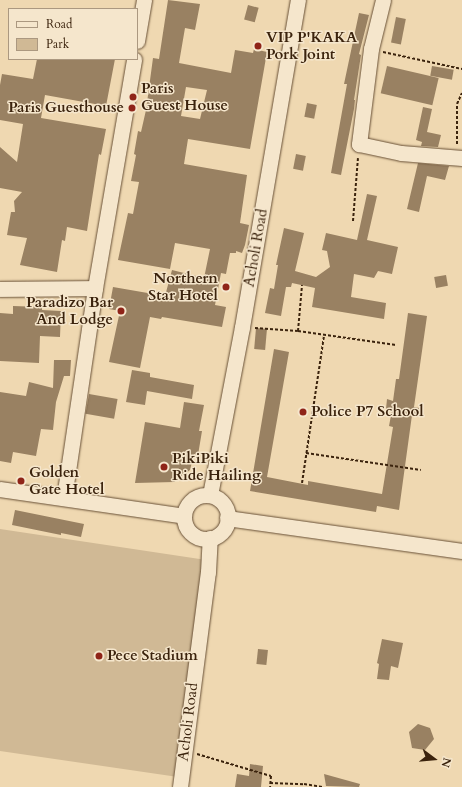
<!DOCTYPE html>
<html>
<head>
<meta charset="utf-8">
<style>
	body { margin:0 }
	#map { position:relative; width:462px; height:787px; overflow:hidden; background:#efd8b1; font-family:Cardo,serif }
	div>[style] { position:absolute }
	.green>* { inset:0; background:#d0b995 }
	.building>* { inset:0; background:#998162; transform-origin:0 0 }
	.path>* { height:2px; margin-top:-1px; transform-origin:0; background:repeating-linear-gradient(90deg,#3b230d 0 3px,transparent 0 5px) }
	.roads { filter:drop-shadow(0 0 1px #685036) drop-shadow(0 0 1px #685036) }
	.minor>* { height:15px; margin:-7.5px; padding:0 7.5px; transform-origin:7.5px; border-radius:7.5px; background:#f5e6cc }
	.minor>.ring { margin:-7.5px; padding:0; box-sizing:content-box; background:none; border:15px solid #f5e6cc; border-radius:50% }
	.dots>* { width:11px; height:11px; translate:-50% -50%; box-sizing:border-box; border:2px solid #f5e6cc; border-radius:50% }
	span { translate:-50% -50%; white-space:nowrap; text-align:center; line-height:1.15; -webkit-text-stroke:3px #f5e6cc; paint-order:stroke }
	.poi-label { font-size:15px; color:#3b230d; font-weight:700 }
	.left { translate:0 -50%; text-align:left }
	.right { translate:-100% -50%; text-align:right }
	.street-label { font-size:15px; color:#3b230d }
	.legend { position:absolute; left:8px; top:8px; width:130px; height:52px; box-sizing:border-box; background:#f5e6cc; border:1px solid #ab9880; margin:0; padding:5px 7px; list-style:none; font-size:12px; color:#3b230d }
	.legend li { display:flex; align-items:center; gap:8px; height:20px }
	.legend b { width:20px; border:1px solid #ab9880 }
	.north { position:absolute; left:414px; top:739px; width:40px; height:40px; -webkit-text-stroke:3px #f5e6cc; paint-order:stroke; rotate:106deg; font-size:11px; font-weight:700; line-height:16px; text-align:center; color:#3b230d }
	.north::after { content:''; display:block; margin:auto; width:14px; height:18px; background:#3b230d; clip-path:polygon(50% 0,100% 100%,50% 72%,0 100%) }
</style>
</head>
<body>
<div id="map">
	<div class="green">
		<i style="clip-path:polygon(0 529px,213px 561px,178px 777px,0 751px)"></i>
	</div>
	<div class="building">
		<i style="clip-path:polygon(evenodd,168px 0,200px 4px,195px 30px,185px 28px,179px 63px,231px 73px,235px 50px,253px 53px,254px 49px,267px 52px,250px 149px,188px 139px,184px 164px,247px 175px,240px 223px,249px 225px,245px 245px,242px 253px,236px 251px,236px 253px,230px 253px,226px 274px,221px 273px,215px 305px,226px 307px,222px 327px,162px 317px,161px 319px,150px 317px,140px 368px,109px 362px,120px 311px,109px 309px,113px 287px,165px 296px,172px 270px,204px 278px,210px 249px,175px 243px,170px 269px,118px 260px,128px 213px,133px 214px,139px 182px,131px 181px,136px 155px,134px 154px,138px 131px,141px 132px,146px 110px,153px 58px,159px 59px,168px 0,186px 87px,207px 90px,200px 119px,181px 116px,186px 87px)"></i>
		<i style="left:248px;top:5px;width:11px;height:15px;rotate:15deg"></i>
		<i style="clip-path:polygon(359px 13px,369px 15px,359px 54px,361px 55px,354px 100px,355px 100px,354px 109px,341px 175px,331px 173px,347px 84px,344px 84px)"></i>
		<i style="left:396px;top:17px;width:10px;height:26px;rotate:11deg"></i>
		<i style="clip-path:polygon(37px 59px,115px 59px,106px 106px,45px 95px,41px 118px,106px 129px,101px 155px,99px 154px,87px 231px,67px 227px,65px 241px,62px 240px,57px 272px,20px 265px,27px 238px,7px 235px,11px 212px,15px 212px,14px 201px,22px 192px,0 188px,0 147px,17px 162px,23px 124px,0 120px,0 85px,2px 74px,33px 79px)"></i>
		<i style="left:387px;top:66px;width:53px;height:28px;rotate:13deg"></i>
		<i style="left:432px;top:66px;width:22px;height:10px;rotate:10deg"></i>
		<i style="left:307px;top:103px;width:10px;height:14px;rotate:11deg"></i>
		<i style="clip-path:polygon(423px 107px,432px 109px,427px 132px,441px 135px,438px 147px,421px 146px,422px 142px,416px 140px)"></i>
		<i style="left:296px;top:154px;width:10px;height:15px;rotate:11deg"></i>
		<i style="clip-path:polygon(418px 163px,449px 166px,445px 180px,427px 176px,419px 212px,407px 209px)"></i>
		<i style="clip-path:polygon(367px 194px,377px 196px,367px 240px,398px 247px,392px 274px,378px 271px,374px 278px,354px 274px,351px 297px,386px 303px,384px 319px,312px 307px,315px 288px,292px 283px,291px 287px,286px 287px,281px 316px,265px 313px,270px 288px,274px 289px,278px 265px,276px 265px,284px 228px,304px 233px,295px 271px,316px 277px,330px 267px,327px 251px,322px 250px,326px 233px,357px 240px)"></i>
		<i style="left:446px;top:275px;width:11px;height:12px;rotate:80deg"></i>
		<i style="clip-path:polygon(13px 306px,42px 307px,42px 310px,61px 311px,60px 337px,40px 336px,39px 363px,0 361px,0 313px,13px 314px)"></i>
		<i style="clip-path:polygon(408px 313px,427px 316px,414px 407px,419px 408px,418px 416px,412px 415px,399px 510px,377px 506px,376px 512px,250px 491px,274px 349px,289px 352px,267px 477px,308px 485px,308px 481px,382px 494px,393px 427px,389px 426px,392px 410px,386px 409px,387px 399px,393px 401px,396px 379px,399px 379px)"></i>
		<i style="left:256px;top:328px;width:11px;height:21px;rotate:5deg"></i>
		<i style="clip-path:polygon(54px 360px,71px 360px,70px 376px,64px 376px,56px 402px,53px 430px,41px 429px,36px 456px,13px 452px,11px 463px,0 461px,0 392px,26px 396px,29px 382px,53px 388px)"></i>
		<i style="clip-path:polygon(132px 370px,150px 373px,150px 377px,194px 385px,192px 399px,147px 391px,145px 405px,126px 402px)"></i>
		<i style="left:89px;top:394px;width:29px;height:20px;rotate:10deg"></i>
		<i style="clip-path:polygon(184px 402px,204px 405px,199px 431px,202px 431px,198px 455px,194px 454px,190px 470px,174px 482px,135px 483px,145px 422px,180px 428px)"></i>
		<i style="clip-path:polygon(15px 510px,84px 524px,81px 537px,61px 533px,61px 535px,12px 525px)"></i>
		<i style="clip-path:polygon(382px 639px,403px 643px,398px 668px,391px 666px,389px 680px,377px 679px,379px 664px,377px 663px)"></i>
		<i style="left:258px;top:649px;width:10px;height:15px;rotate:6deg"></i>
		<i style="clip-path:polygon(418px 724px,430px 728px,434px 739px,425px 750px,412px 748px,409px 732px)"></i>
		<i style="clip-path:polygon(250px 764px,263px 766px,261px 787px,235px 787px,237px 774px,249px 776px)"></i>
		<i style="clip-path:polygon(324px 774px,360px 784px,359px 787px,326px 786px)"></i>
	</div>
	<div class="path">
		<i style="left:383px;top:52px;width:81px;rotate:12.1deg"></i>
		<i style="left:457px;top:144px;width:40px;rotate:-90deg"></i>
		<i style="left:457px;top:104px;width:12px;rotate:-66deg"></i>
		<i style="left:353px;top:221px;width:63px;rotate:-85.5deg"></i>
		<i style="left:255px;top:328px;width:43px;rotate:4deg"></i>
		<i style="left:298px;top:331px;width:99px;rotate:8.1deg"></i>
		<i style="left:298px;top:331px;width:46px;rotate:-85deg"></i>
		<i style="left:306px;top:453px;width:116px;rotate:8.4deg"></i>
		<i style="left:302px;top:483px;width:150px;rotate:-81.5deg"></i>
		<i style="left:197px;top:754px;width:77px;rotate:16.6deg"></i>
		<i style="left:271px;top:776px;width:11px;rotate:95deg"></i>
		<i style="left:270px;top:783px;width:34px;rotate:2deg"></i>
		<i style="left:304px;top:784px;width:20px;rotate:9deg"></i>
	</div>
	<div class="roads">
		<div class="minor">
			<i style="left:383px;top:0;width:50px;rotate:103.8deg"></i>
			<i style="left:371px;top:49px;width:96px;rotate:97.2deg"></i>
			<i style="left:359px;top:144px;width:43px;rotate:12.1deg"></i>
			<i style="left:401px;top:153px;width:61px;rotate:4.7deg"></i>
			<i style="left:137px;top:41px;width:42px;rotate:-80.3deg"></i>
			<i style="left:0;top:289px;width:95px;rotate:-0.6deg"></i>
			<i style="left:0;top:489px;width:186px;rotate:8.3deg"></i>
			<i style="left:210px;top:495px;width:171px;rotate:-79.2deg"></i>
			<i style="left:242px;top:327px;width:332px;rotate:-80.3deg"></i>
			<i class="ring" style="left:184px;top:495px;width:29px;height:29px"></i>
			<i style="left:64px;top:498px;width:212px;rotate:-81.6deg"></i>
			<i style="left:95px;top:288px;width:232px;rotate:-80.3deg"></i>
			<i style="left:227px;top:518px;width:237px;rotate:8deg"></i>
			<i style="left:180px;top:787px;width:217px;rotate:-82.6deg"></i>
			<i style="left:208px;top:572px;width:34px;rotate:-87deg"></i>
		</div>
	</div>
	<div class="dots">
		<i style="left:258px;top:46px;background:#8f2418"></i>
		<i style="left:133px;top:97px;background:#8f2418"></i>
		<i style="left:132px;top:108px;background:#8f2418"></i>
		<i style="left:226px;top:287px;background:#8f2418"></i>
		<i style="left:121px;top:311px;background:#8f2418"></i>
		<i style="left:303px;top:412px;background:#8f2418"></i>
		<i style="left:164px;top:467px;background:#8f2418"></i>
		<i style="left:21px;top:481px;background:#8f2418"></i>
		<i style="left:99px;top:656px;background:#8f2418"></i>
	</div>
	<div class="poi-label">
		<span class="left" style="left:266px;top:46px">VIP P'KAKA<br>Pork Joint</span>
		<span class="left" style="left:141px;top:97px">Paris<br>Guest House</span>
		<span class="right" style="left:124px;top:108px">Paris Guesthouse</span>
		<span class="right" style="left:218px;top:287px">Northern<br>Star Hotel</span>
		<span class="right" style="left:113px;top:311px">Paradizo Bar<br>And Lodge</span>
		<span class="left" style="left:311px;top:412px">Police P7 School</span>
		<span class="left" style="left:172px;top:467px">PikiPiki<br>Ride Hailing</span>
		<span class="left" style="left:29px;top:481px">Golden<br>Gate Hotel</span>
		<span class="left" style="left:107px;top:656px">Pece Stadium</span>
	</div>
	<div class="street-label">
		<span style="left:256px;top:248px;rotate:-80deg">Acholi Road</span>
		<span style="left:188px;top:722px;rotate:-83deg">Acholi Road</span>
	</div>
	<ul class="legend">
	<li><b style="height:5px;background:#f5e6cc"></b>Road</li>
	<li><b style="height:11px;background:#d0b995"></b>Park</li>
	</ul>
	<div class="north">N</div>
</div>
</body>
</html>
